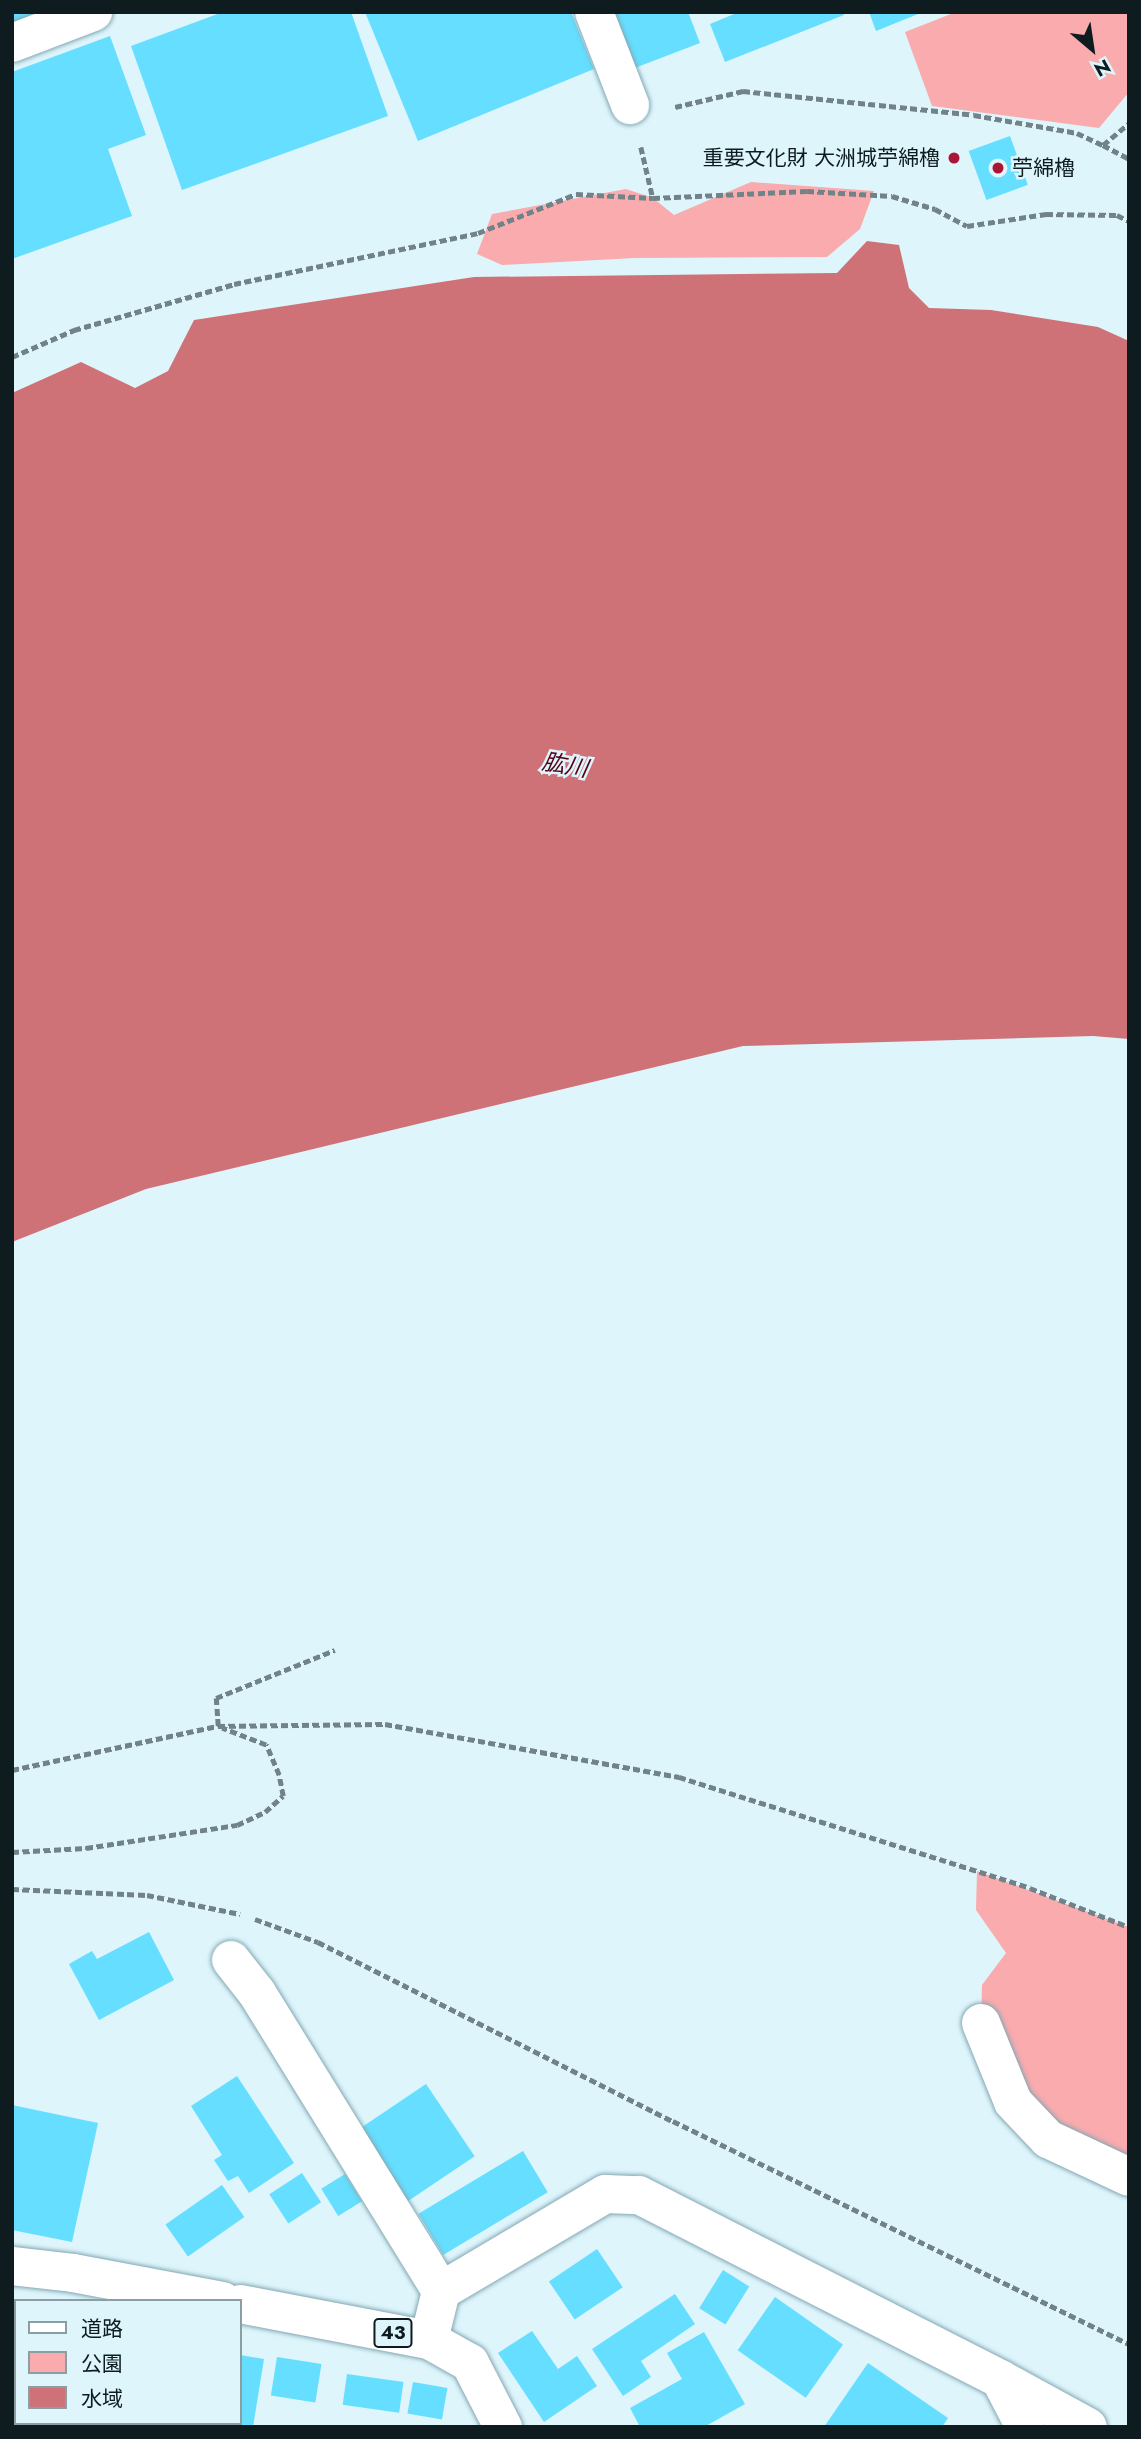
<!DOCTYPE html>
<html>
<head>
<meta charset="utf-8">
<style>
	body { margin:0 }
	#map { position:relative; width:1141px; height:2439px; overflow:hidden; background:#def5fc; font-family:Jost,"Noto Sans JP",sans-serif }
	div>[style] { position:absolute }
	.green>* { inset:0; background:#f9abae }
	.water>* { inset:0; background:#cf7278 }
	.building>* { inset:0; background:#65deff; transform-origin:0 0 }
	.path>* { height:4.5px; margin-top:-2.25px; transform-origin:0; background:repeating-linear-gradient(90deg,#718389 0 7px,transparent 0 10.5px) }
	.roads { filter:drop-shadow(0 0 2px #84a8b3) drop-shadow(0 0 2px #84a8b3) }
	.minor>* { height:38px; margin:-19px; padding:0 19px; transform-origin:19px; border-radius:19px; background:#fff }
	.major>* { height:38px; margin:-19px; padding:0 19px; transform-origin:19px; border-radius:19px; background:#fff }
	.dots>* { width:19px; height:19px; translate:-50% -50%; box-sizing:border-box; border:4px solid #def5fc; border-radius:50% }
	span { translate:-50% -50%; white-space:nowrap; text-align:center; line-height:1.15; -webkit-text-stroke:5px #def5fc; paint-order:stroke }
	.shield-label span { padding:2px 5px; background:#def5fc; border:2px solid; border-radius:5px; -webkit-text-stroke-width:0 }
	.shield-label { font-size:19px; color:#0e1c20; font-weight:700 }
	.poi-label { font-size:21px; color:#0e1c20 }
	.right { translate:-100% -50%; text-align:right }
	.left { translate:0 -50%; text-align:left }
	.water-label { font-size:23px; color:#570014; font-style:italic }
	.frame { position:absolute; inset:0; border:14px solid #0e1c20; pointer-events:none }
	.legend { position:absolute; left:14px; top:2299px; width:228px; height:126px; box-sizing:border-box; background:#def5fc; border:2px solid #8b9ea4; margin:0; padding:9px 12px; list-style:none; font-size:21px; color:#0e1c20 }
	.legend li { display:flex; align-items:center; gap:14px; height:35px }
	.legend b { width:35px; border:2px solid #8b9ea4 }
	.north { position:absolute; left:1057px; top:14px; width:70px; height:70px; -webkit-text-stroke:5px #def5fc; paint-order:stroke; rotate:151deg; font-size:19px; font-weight:700; line-height:28px; text-align:center; color:#0e1c20 }
	.north::after { content:''; display:block; margin:auto; width:24px; height:32px; background:#0e1c20; clip-path:polygon(50% 0,100% 100%,50% 72%,0 100%) }
</style>
</head>
<body>
<div id="map">
	<div class="green">
		<i style="clip-path:polygon(956px 12px,1129px 12px,1129px 92px,1099px 128px,932px 106px,905px 32px)"></i>
		<i style="clip-path:polygon(751px 182px,874px 191px,860px 229px,827px 257px,635px 258px,502px 265px,477px 254px,492px 214px,626px 189px,653px 198px,674px 215px)"></i>
		<i style="clip-path:polygon(977px 1871px,1129px 1927px,1129px 2177px,1056px 2143px,981px 2023px,982px 1985px,1006px 1953px,976px 1910px)"></i>
	</div>
	<div class="water">
		<i style="clip-path:polygon(867px 241px,899px 245px,909px 288px,929px 308px,991px 310px,1098px 327px,1129px 341px,1129px 1039px,1093px 1036px,743px 1046px,146px 1189px,12px 1242px,12px 393px,81px 362px,135px 388px,168px 371px,194px 320px,474px 277px,837px 273px)"></i>
	</div>
	<div class="building">
		<i style="clip-path:polygon(12px 12px,39px 12px,12px 23px)"></i>
		<i style="clip-path:polygon(223px 12px,351px 12px,388px 116px,182px 190px,131px 46px)"></i>
		<i style="clip-path:polygon(365px 12px,571px 12px,594px 69px,418px 141px)"></i>
		<i style="clip-path:polygon(604px 12px,688px 12px,700px 43px,627px 71px)"></i>
		<i style="clip-path:polygon(739px 12px,842px 12px,844px 15px,725px 62px,710px 24px)"></i>
		<i style="clip-path:polygon(869px 12px,923px 12px,876px 31px)"></i>
		<i style="clip-path:polygon(110px 36px,146px 135px,108px 149px,132px 216px,12px 259px,12px 72px)"></i>
		<i style="left:1010px;top:136px;width:52px;height:44px;rotate:70deg"></i>
		<i style="clip-path:polygon(149px 1932px,174px 1980px,99px 2020px,69px 1964px,92px 1951px,97px 1959px)"></i>
		<i style="clip-path:polygon(237px 2076px,294px 2163px,249px 2193px,238px 2176px,228px 2181px,214px 2160px,222px 2155px,191px 2106px)"></i>
		<i style="left:426px;top:2084px;width:87px;height:82px;rotate:56deg"></i>
		<i style="clip-path:polygon(12px 2105px,98px 2123px,72px 2242px,12px 2230px)"></i>
		<i style="left:523px;top:2151px;width:48px;height:122px;rotate:59deg"></i>
		<i style="left:302px;top:2173px;width:35px;height:39px;rotate:57deg"></i>
		<i style="left:345px;top:2174px;width:32px;height:28px;rotate:58deg"></i>
		<i style="left:222px;top:2185px;width:39px;height:69px;rotate:55deg"></i>
		<i style="left:597px;top:2249px;width:46px;height:58px;rotate:56deg"></i>
		<i style="left:723px;top:2270px;width:31px;height:45px;rotate:32deg"></i>
		<i style="clip-path:polygon(675px 2294px,695px 2324px,641px 2361px,651px 2377px,623px 2396px,592px 2349px)"></i>
		<i style="left:775px;top:2297px;width:83px;height:65px;rotate:35deg"></i>
		<i style="clip-path:polygon(13px 2311px,16px 2311px,16px 2383px,12px 2382px)"></i>
		<i style="clip-path:polygon(532px 2331px,558px 2369px,577px 2356px,597px 2386px,544px 2422px,498px 2353px)"></i>
		<i style="clip-path:polygon(704px 2332px,745px 2404px,704px 2427px,640px 2427px,630px 2408px,682px 2379px,667px 2353px)"></i>
		<i style="clip-path:polygon(240px 2355px,264px 2359px,253px 2427px,200px 2427px,201px 2423px,240px 2423px)"></i>
		<i style="left:277px;top:2357px;width:45px;height:39px;rotate:9deg"></i>
		<i style="clip-path:polygon(868px 2363px,948px 2418px,942px 2427px,824px 2427px)"></i>
		<i style="left:347px;top:2374px;width:57px;height:31px;rotate:8deg"></i>
		<i style="left:413px;top:2382px;width:35px;height:32px;rotate:10deg"></i>
	</div>
	<div class="path">
		<i style="left:675px;top:107px;width:70px;rotate:-13.2deg"></i>
		<i style="left:743px;top:91px;width:232px;rotate:5.9deg"></i>
		<i style="left:974px;top:115px;width:105px;rotate:9.9deg"></i>
		<i style="left:1077px;top:133px;width:29px;rotate:25deg"></i>
		<i style="left:1103px;top:145px;width:34px;rotate:-40deg"></i>
		<i style="left:1103px;top:145px;width:30px;rotate:28deg"></i>
		<i style="left:641px;top:147px;width:52px;rotate:76.8deg"></i>
		<i style="left:653px;top:198px;width:154px;rotate:-2.6deg"></i>
		<i style="left:807px;top:191px;width:85px;rotate:3.4deg"></i>
		<i style="left:892px;top:196px;width:45px;rotate:16.8deg"></i>
		<i style="left:935px;top:209px;width:36px;rotate:28deg"></i>
		<i style="left:967px;top:226px;width:80px;rotate:-8.6deg"></i>
		<i style="left:1046px;top:214px;width:71px;rotate:0.8deg"></i>
		<i style="left:1117px;top:215px;width:13px;rotate:27deg"></i>
		<i style="left:12px;top:357px;width:68px;rotate:-23.5deg"></i>
		<i style="left:74px;top:330px;width:166px;rotate:-16deg"></i>
		<i style="left:234px;top:284px;width:249px;rotate:-11.8deg"></i>
		<i style="left:478px;top:233px;width:105px;rotate:-21.7deg"></i>
		<i style="left:576px;top:194px;width:77px;rotate:3deg"></i>
		<i style="left:218px;top:1726px;width:28px;rotate:-94deg"></i>
		<i style="left:216px;top:1698px;width:128px;rotate:-22deg"></i>
		<i style="left:12px;top:1770px;width:211px;rotate:-12.1deg"></i>
		<i style="left:218px;top:1726px;width:167px;rotate:-0.7deg"></i>
		<i style="left:385px;top:1724px;width:299px;rotate:10.2deg"></i>
		<i style="left:679px;top:1777px;width:368px;rotate:17.5deg"></i>
		<i style="left:1030px;top:1888px;width:106px;rotate:21.5deg"></i>
		<i style="left:12px;top:1852px;width:74px;rotate:-3.1deg"></i>
		<i style="left:86px;top:1848px;width:153px;rotate:-8.7deg"></i>
		<i style="left:237px;top:1825px;width:31px;rotate:-25deg"></i>
		<i style="left:265px;top:1812px;width:24px;rotate:-42deg"></i>
		<i style="left:283px;top:1796px;width:21px;rotate:-101deg"></i>
		<i style="left:279px;top:1775px;width:33px;rotate:-113deg"></i>
		<i style="left:266px;top:1745px;width:47px;rotate:-158.9deg"></i>
		<i style="left:12px;top:1889px;width:135px;rotate:2.5deg"></i>
		<i style="left:147px;top:1895px;width:95px;rotate:11.5deg"></i>
		<i style="left:255px;top:1919px;width:67px;rotate:20.1deg"></i>
		<i style="left:318px;top:1942px;width:398px;rotate:26.8deg"></i>
		<i style="left:673px;top:2121px;width:508px;rotate:26.06deg"></i>
	</div>
	<div class="roads">
		<div class="minor">
			<i style="left:594px;top:12px;width:100px;rotate:68.8deg"></i>
			<i style="left:12px;top:43px;width:87px;rotate:-20.9deg"></i>
			<i style="left:231px;top:1960px;width:42px;rotate:51.8deg"></i>
			<i style="left:257px;top:1993px;width:350px;rotate:58.3deg"></i>
			<i style="left:981px;top:2023px;width:85px;rotate:67.9deg"></i>
			<i style="left:1013px;top:2102px;width:51px;rotate:46.6deg"></i>
			<i style="left:1048px;top:2139px;width:89px;rotate:25.1deg"></i>
			<i style="left:429px;top:2340px;width:50px;rotate:-76.2deg"></i>
			<i style="left:441px;top:2291px;width:191px;rotate:-30.6deg"></i>
			<i style="left:605px;top:2194px;width:34px;rotate:2deg"></i>
			<i style="left:639px;top:2195px;width:405px;rotate:27deg"></i>
			<i style="left:1000px;top:2379px;width:54px;rotate:62.5deg"></i>
			<i style="left:1000px;top:2379px;width:100px;rotate:28.6deg"></i>
		</div>
		<div class="major">
			<i style="left:12px;top:2266px;width:61px;rotate:6.5deg"></i>
			<i style="left:73px;top:2273px;width:152px;rotate:10.6deg"></i>
			<i style="left:240px;top:2304px;width:192px;rotate:10.8deg"></i>
			<i style="left:429px;top:2340px;width:47px;rotate:29.3deg"></i>
			<i style="left:470px;top:2363px;width:72px;rotate:62.7deg"></i>
		</div>
	</div>
	<div class="dots">
		<i style="left:954px;top:158px;background:#aa1436"></i>
		<i style="left:998px;top:168px;background:#aa1436"></i>
	</div>
	<div class="shield-label">
		<span style="left:393px;top:2333px">43</span>
	</div>
	<div class="poi-label">
		<span class="right" style="left:940px;top:158px">重要文化財 大洲城苧綿櫓</span>
		<span class="left" style="left:1012px;top:168px">苧綿櫓</span>
	</div>
	<div class="water-label">
		<span style="left:565px;top:765px;rotate:10deg">肱川</span>
	</div>
	<div class="frame"></div>
	<ul class="legend">
	<li><b style="height:9px;background:#fff"></b>道路</li>
	<li><b style="height:19px;background:#f9abae"></b>公園</li>
	<li><b style="height:19px;background:#cf7278"></b>水域</li>
	</ul>
	<div class="north">N</div>
</div>
</body>
</html>
